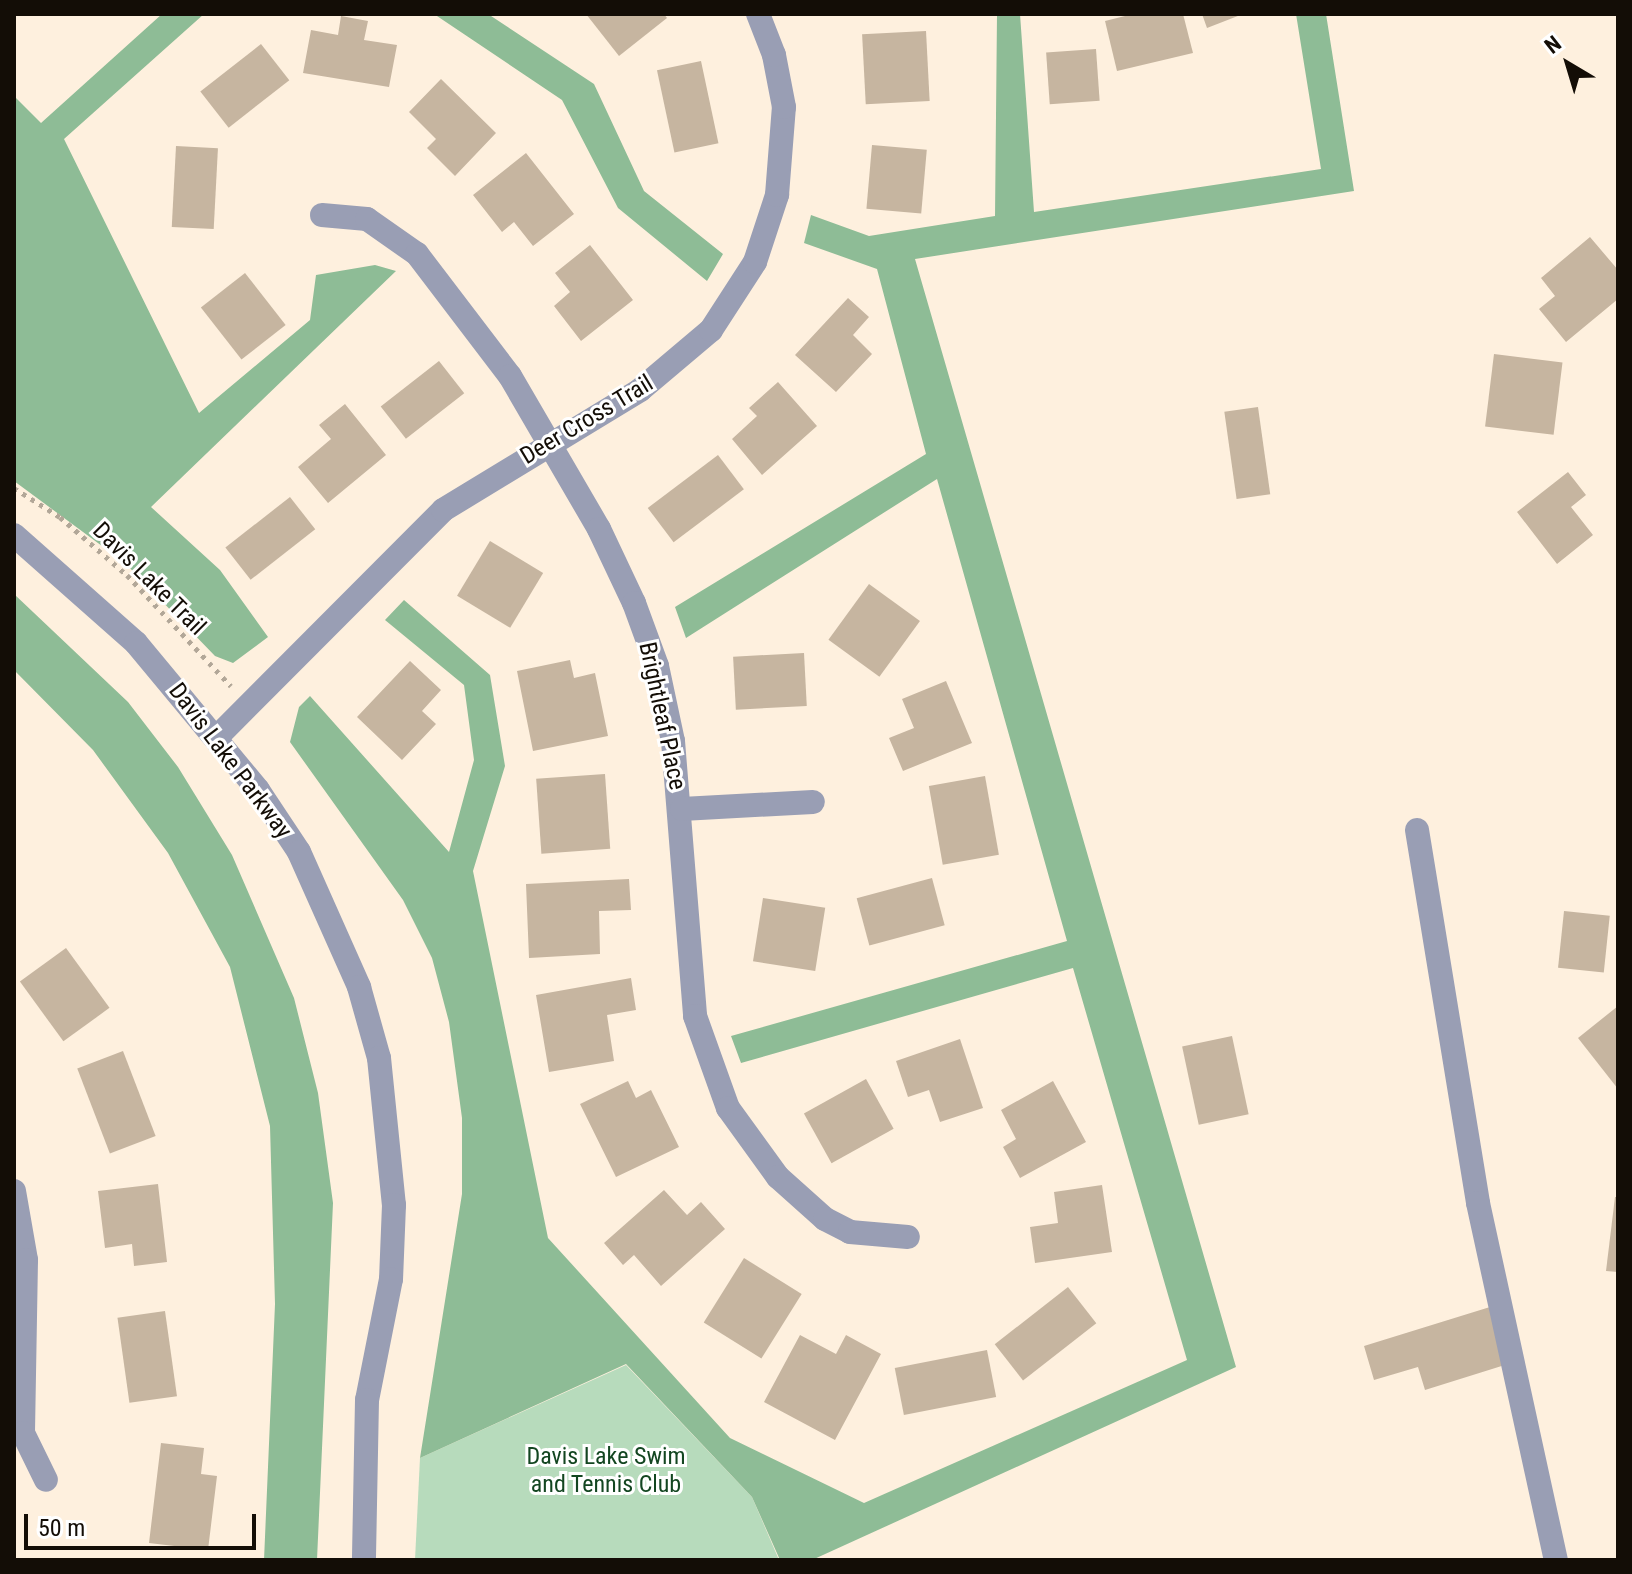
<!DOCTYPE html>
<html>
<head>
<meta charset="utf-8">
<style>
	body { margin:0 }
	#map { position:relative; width:1632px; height:1574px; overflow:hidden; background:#fef0de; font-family:"Roboto Condensed",sans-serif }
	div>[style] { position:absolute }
	.green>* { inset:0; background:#b7dbbc }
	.forest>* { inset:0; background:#8ebc96 }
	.building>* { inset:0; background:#c6b5a0; transform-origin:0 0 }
	.path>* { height:5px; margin-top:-2.5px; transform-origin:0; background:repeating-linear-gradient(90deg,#b2a798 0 4px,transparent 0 10px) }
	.minor>* { height:24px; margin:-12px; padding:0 12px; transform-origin:12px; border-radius:12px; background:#999eb4 }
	span { translate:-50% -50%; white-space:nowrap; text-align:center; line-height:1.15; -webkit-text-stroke:6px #fff; paint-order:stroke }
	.street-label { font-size:24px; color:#130d06 }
	.park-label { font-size:24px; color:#134621 }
	.frame { position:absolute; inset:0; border:16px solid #130d06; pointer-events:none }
	.north { position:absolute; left:1528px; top:24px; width:80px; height:80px; -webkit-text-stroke:6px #fff; paint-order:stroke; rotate:322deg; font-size:22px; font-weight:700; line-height:32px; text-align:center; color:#130d06 }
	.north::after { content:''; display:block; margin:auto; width:28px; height:36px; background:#130d06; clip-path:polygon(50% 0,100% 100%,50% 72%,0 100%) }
	.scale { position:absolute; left:24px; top:1514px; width:232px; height:36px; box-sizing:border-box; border:4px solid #130d06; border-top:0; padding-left:10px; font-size:24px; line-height:28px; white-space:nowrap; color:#130d06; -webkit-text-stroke:6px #fff; paint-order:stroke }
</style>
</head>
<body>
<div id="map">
	<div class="green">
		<i style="clip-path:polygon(626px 1365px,752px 1497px,779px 1560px,415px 1560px,420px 1458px)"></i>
	</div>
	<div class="forest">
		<i style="clip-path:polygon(162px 14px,204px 14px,64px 139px,199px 413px,310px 320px,316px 275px,375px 265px,396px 271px,151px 507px,220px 570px,268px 637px,233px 663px,215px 656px,125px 563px,14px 481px,14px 96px,41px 123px)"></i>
		<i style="clip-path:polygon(434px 14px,488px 14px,594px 84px,644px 191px,723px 254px,707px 281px,618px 208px,562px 100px)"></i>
		<i style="clip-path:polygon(997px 14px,1020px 14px,1034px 212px,1321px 169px,1296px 14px,1326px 14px,1354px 191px,915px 259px,1236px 1367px,812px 1560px,780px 1560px,752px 1497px,626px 1364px,420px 1458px,462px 1194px,462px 1118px,449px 1022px,432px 958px,403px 900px,290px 742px,299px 707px,310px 696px,449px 852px,474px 760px,464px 685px,385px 620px,404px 600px,490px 675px,505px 766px,473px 871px,548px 1238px,730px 1438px,864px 1503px,1187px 1360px,1073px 968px,741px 1063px,731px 1036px,1067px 941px,937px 479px,686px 638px,675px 607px,926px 454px,877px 269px,804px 243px,811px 215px,869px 236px,995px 216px)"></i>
		<i style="clip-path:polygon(14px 594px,128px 702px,178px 767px,232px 855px,294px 998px,318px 1093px,333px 1203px,317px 1560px,264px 1560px,275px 1304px,270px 1126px,230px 967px,168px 853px,93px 750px,14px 670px)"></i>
	</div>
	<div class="building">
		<i style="clip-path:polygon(586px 14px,664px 14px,667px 18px,619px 56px)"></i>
		<i style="clip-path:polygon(1133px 14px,1183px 14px,1193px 53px,1117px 71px,1105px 21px)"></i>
		<i style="clip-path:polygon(1202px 14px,1243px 14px,1207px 28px)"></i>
		<i style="clip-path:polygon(341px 16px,368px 21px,364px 40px,397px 45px,389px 87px,303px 73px,311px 30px,338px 35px)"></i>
		<i style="left:926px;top:31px;width:70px;height:64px;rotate:87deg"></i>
		<i style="left:261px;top:44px;width:46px;height:77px;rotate:52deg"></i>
		<i style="left:1096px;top:49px;width:52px;height:50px;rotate:86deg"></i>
		<i style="left:701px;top:61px;width:84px;height:45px;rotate:78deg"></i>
		<i style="clip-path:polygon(441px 79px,496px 133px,455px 176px,427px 148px,436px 139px,409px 112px)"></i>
		<i style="left:872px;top:145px;width:55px;height:64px;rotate:5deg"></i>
		<i style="left:176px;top:146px;width:42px;height:81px;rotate:3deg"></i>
		<i style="clip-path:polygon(526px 153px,574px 214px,533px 246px,514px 222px,502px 232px,473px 195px)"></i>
		<i style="clip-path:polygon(1590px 237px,1618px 270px,1618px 299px,1566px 342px,1539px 309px,1555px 296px,1541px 278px)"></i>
		<i style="clip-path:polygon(590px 245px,633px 300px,581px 341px,554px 306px,570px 292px,555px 273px)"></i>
		<i style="left:245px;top:273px;width:66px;height:56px;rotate:52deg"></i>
		<i style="clip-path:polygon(848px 298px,869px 317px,853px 335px,872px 354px,836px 392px,795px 355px)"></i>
		<i style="left:1494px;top:354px;width:69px;height:73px;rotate:7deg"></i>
		<i style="left:439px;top:361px;width:41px;height:74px;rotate:52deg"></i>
		<i style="clip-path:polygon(778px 382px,817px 426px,762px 475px,732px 439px,757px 416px,749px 408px)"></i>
		<i style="clip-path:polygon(345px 404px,386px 455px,328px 503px,298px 467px,331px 439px,319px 425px)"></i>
		<i style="left:1258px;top:407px;width:88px;height:34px;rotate:82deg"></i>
		<i style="left:718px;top:455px;width:43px;height:88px;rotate:53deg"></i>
		<i style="clip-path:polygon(1568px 472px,1586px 495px,1571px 507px,1593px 535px,1557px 564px,1517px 512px)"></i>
		<i style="left:290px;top:497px;width:41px;height:82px;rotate:52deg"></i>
		<i style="left:490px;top:541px;width:62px;height:64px;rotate:31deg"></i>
		<i style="left:869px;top:584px;width:63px;height:69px;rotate:36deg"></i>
		<i style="left:804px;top:653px;width:53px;height:71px;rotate:87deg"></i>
		<i style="clip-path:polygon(570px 660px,574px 678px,595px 673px,608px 736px,533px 751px,517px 671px)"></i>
		<i style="clip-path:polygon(410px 661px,441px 690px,422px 711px,436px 724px,402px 760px,357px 717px)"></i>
		<i style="clip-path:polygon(946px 681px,972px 743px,903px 771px,889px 738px,914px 728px,902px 699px)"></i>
		<i style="left:605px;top:774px;width:75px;height:69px;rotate:86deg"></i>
		<i style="left:985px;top:776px;width:80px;height:57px;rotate:80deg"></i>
		<i style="left:932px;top:878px;width:49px;height:78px;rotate:75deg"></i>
		<i style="clip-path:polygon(629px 879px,631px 910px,599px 911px,600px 954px,529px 958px,526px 884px)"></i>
		<i style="left:763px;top:898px;width:63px;height:64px;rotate:9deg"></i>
		<i style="left:1564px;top:911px;width:46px;height:57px;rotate:6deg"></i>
		<i style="left:66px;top:948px;width:74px;height:57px;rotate:54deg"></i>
		<i style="clip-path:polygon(631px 978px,636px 1010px,607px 1015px,614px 1061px,549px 1072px,536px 995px)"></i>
		<i style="clip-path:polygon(1618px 1006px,1618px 1089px,1578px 1038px)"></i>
		<i style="left:1232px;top:1036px;width:80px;height:51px;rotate:78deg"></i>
		<i style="clip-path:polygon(960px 1039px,983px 1108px,940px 1122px,929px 1090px,908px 1097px,896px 1061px)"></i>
		<i style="left:123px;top:1051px;width:91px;height:49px;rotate:69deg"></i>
		<i style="left:866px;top:1079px;width:57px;height:71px;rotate:61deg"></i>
		<i style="clip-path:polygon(628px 1081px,636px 1098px,651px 1090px,679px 1147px,616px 1177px,580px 1104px)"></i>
		<i style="clip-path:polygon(1053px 1081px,1086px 1142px,1020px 1178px,1003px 1147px,1016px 1139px,1001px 1110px)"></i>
		<i style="clip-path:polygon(158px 1184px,167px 1262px,134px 1266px,132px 1244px,105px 1248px,98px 1191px)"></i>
		<i style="clip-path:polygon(1102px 1185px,1112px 1252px,1035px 1263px,1030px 1227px,1058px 1223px,1054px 1192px)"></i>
		<i style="clip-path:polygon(664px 1190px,687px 1215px,701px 1202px,725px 1229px,661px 1286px,634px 1255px,623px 1265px,604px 1243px)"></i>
		<i style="clip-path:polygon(1615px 1197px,1618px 1197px,1618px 1272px,1606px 1271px)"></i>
		<i style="left:744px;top:1258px;width:68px;height:76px;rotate:32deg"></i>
		<i style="left:1068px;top:1287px;width:46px;height:93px;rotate:52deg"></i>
		<i style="clip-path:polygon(1490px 1307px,1508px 1364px,1425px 1390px,1418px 1367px,1374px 1380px,1364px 1346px)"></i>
		<i style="left:165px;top:1311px;width:86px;height:48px;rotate:82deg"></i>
		<i style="clip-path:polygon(800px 1335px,836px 1354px,846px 1335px,881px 1354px,835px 1440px,764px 1402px)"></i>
		<i style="left:987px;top:1350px;width:48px;height:94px;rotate:79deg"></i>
		<i style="clip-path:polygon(161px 1443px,204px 1448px,201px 1474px,217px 1476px,208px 1550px,149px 1543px)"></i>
	</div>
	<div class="path">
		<i style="left:14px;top:488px;width:54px;rotate:32.2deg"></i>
		<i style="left:60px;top:517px;width:89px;rotate:40.9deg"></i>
		<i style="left:127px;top:575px;width:152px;rotate:46.9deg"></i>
	</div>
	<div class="minor">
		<i style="left:322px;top:215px;width:45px;rotate:5.1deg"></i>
		<i style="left:367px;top:219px;width:61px;rotate:35deg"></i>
		<i style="left:417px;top:254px;width:153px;rotate:52.7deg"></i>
		<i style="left:510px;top:376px;width:177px;rotate:59.8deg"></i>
		<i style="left:599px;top:529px;width:82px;rotate:64.7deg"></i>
		<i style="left:634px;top:603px;width:67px;rotate:69.9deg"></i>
		<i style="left:657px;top:666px;width:77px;rotate:78deg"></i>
		<i style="left:673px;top:741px;width:276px;rotate:85.4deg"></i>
		<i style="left:695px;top:1016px;width:98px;rotate:70.3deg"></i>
		<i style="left:728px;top:1108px;width:85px;rotate:54.1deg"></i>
		<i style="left:778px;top:1177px;width:63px;rotate:41.8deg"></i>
		<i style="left:825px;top:1219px;width:28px;rotate:27deg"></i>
		<i style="left:850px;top:1232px;width:58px;rotate:4.9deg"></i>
		<i style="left:14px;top:535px;width:163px;rotate:41.5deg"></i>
		<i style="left:136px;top:643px;width:191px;rotate:50.3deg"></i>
		<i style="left:258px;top:790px;width:74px;rotate:56.5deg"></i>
		<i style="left:299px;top:852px;width:148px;rotate:66deg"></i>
		<i style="left:359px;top:987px;width:74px;rotate:74.3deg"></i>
		<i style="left:379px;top:1058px;width:148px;rotate:84.2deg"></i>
		<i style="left:394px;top:1205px;width:74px;rotate:92.3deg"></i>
		<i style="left:391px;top:1279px;width:123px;rotate:101.2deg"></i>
		<i style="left:367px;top:1400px;width:160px;rotate:91.1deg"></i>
		<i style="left:216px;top:738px;width:322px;rotate:-45.1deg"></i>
		<i style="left:443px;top:510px;width:231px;rotate:-31.3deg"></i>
		<i style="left:640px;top:390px;width:93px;rotate:-40.2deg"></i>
		<i style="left:711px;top:330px;width:81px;rotate:-57.1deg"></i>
		<i style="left:755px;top:262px;width:71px;rotate:-71.8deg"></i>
		<i style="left:777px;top:195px;width:88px;rotate:-85.5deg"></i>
		<i style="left:784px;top:107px;width:53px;rotate:-100.9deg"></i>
		<i style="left:774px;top:55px;width:44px;rotate:-111.3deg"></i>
		<i style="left:682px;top:809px;width:131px;rotate:-3.1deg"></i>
		<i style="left:1417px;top:830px;width:378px;rotate:80.7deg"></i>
		<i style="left:1478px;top:1203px;width:365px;rotate:77.7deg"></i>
		<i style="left:14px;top:1191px;width:70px;rotate:80.1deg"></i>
		<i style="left:26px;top:1260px;width:173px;rotate:91deg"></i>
		<i style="left:23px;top:1433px;width:52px;rotate:63.9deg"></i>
	</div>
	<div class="street-label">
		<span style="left:587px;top:420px;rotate:-31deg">Deer Cross Trail</span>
		<span style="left:149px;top:579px;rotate:45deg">Davis Lake Trail</span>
		<span style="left:662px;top:716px;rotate:78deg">Brightleaf Place</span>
		<span style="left:230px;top:761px;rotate:53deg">Davis Lake Parkway</span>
	</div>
	<div class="park-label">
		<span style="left:606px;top:1471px">Davis Lake Swim<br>and Tennis Club</span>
	</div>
	<div class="frame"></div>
	<div class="north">N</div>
	<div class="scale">50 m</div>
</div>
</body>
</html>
